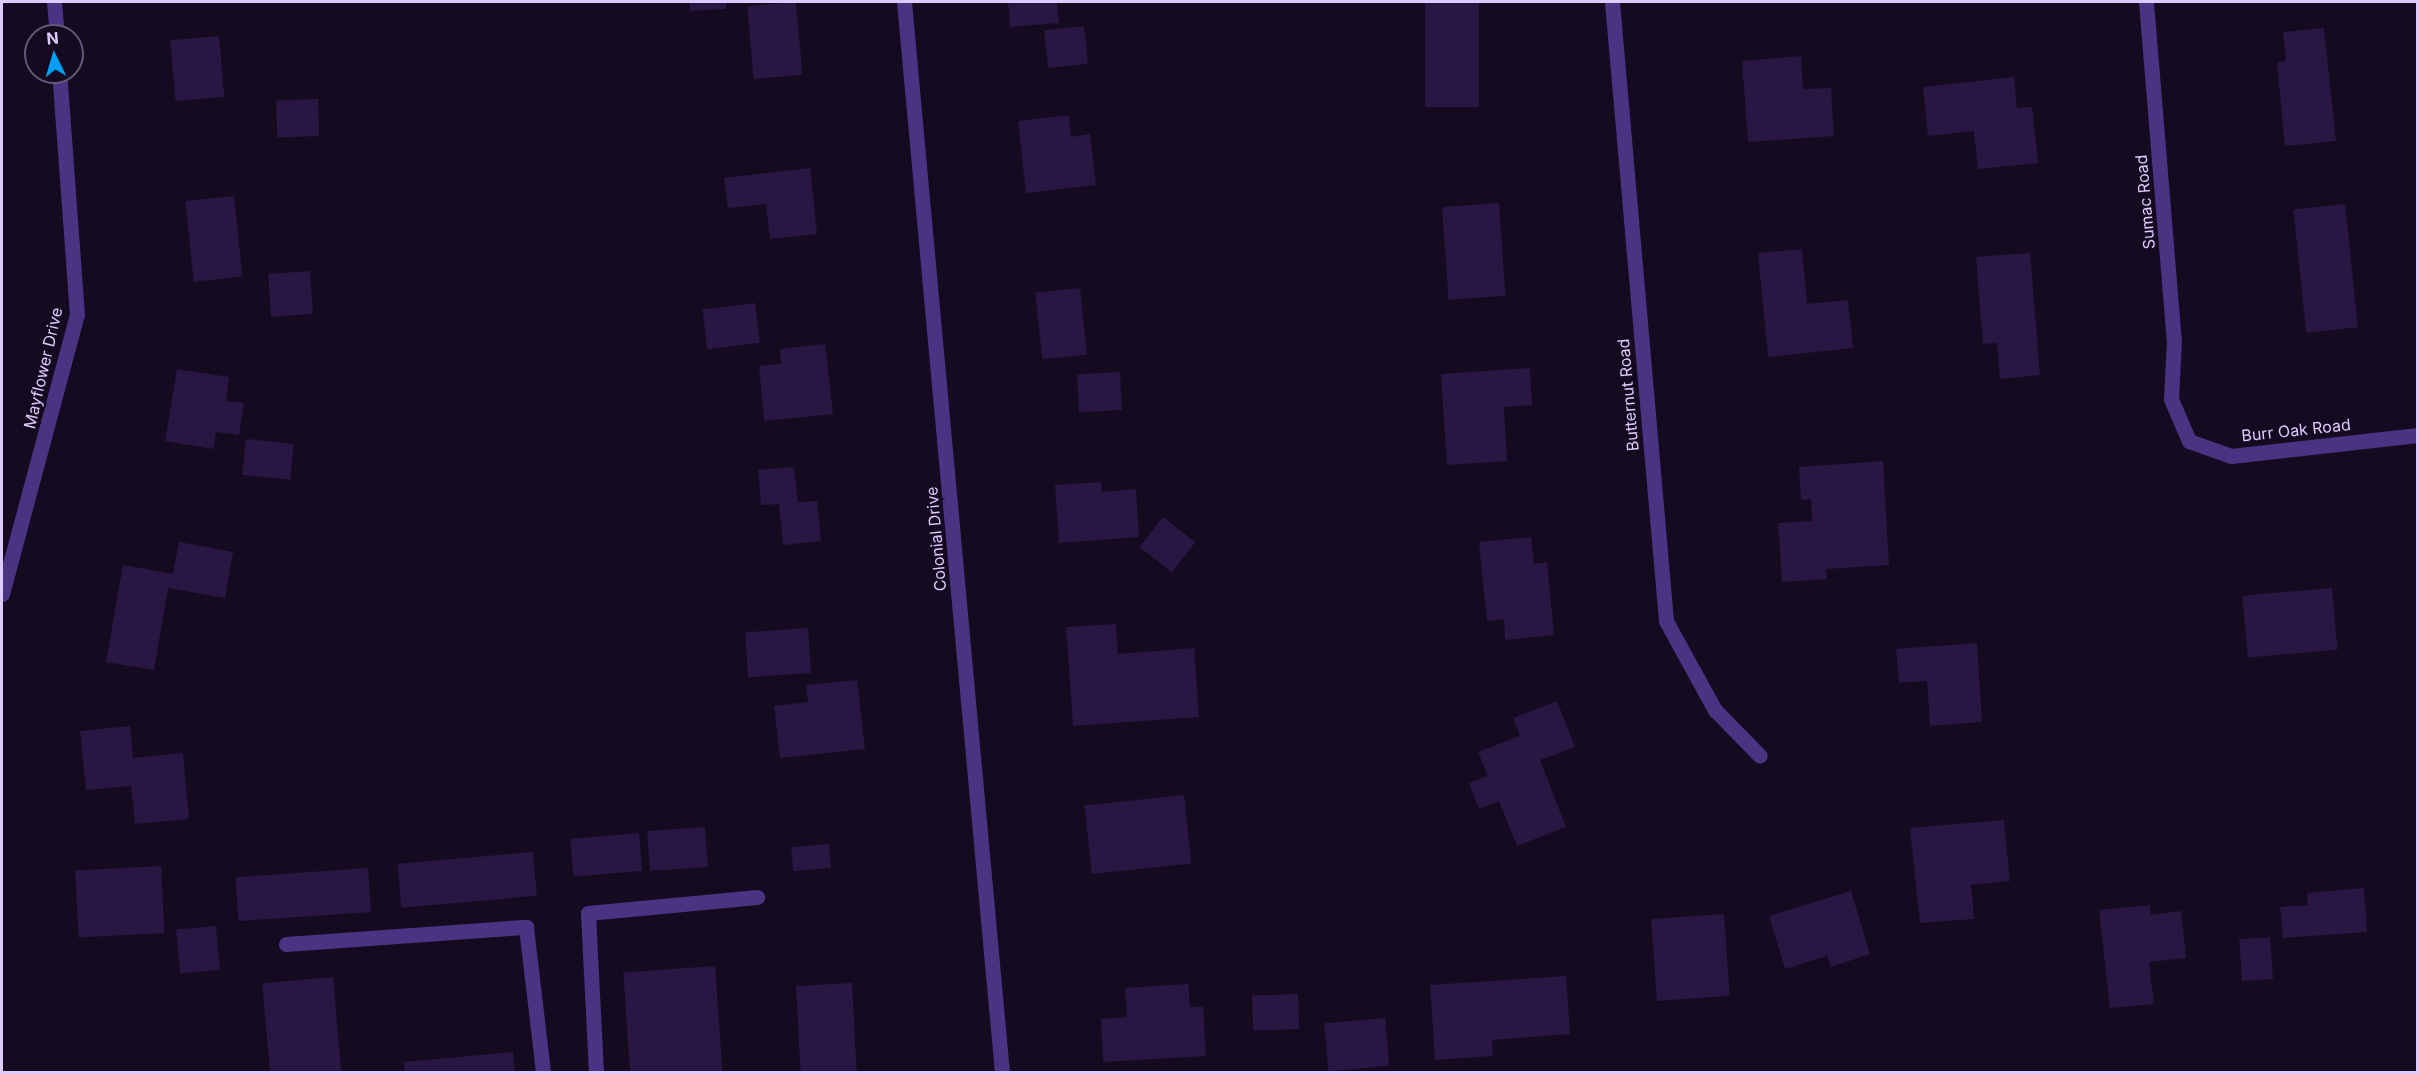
<!DOCTYPE html>
<html>
<head>
<meta charset="utf-8">
<style>
	body { margin:0 }
	#map { position:relative; width:2419px; height:1074px; overflow:hidden; background:#140b20; font-family:Inter,sans-serif }
	div>[style] { position:absolute }
	.building>* { inset:0; background:#2a1642; transform-origin:0 0 }
	.minor>* { height:15px; margin:-7.5px; padding:0 7.5px; transform-origin:7.5px; border-radius:7.5px; background:#4a3382 }
	span { translate:-50% -50%; white-space:nowrap; text-align:center; line-height:1.15; -webkit-text-stroke:4.5px #140b20; paint-order:stroke }
	.street-label { font-size:16px; color:#decaff }
	.frame { position:absolute; inset:0; border:3px solid #decaff; pointer-events:none }
	.north { position:absolute; left:24px; top:24px; width:60px; height:60px; box-sizing:border-box; background:#140b20; border:2px solid #655779; border-radius:50%; rotate:355deg; font-size:16px; font-weight:700; line-height:24px; text-align:center; color:#decaff }
	.north::after { content:''; display:block; margin:auto; width:21px; height:27px; background:#009ef5; clip-path:polygon(50% 0,100% 100%,50% 72%,0 100%) }
</style>
</head>
<body>
<div id="map">
	<div class="building">
		<i style="clip-path:polygon(690px 2px,726px 2px,726px 9px,690px 11px)"></i>
		<i style="left:796px;top:2px;width:73px;height:49px;rotate:85deg"></i>
		<i style="clip-path:polygon(1008px 2px,1057px 2px,1059px 23px,1010px 27px)"></i>
		<i style="left:1425px;top:2px;width:54px;height:105px"></i>
		<i style="left:1084px;top:26px;width:38px;height:40px;rotate:84deg"></i>
		<i style="clip-path:polygon(2324px 28px,2336px 141px,2285px 146px,2277px 62px,2286px 61px,2283px 32px)"></i>
		<i style="left:219px;top:36px;width:61px;height:49px;rotate:85deg"></i>
		<i style="clip-path:polygon(1801px 56px,1803px 89px,1831px 88px,1834px 136px,1748px 142px,1742px 61px)"></i>
		<i style="clip-path:polygon(2014px 77px,2017px 108px,2032px 107px,2038px 163px,1978px 169px,1974px 131px,1928px 136px,1923px 87px)"></i>
		<i style="left:318px;top:99px;width:37px;height:42px;rotate:88deg"></i>
		<i style="clip-path:polygon(1069px 115px,1071px 137px,1090px 134px,1096px 185px,1026px 193px,1018px 121px)"></i>
		<i style="clip-path:polygon(810px 168px,817px 234px,770px 239px,766px 204px,728px 208px,724px 178px)"></i>
		<i style="left:234px;top:196px;width:81px;height:49px;rotate:84deg"></i>
		<i style="left:1499px;top:203px;width:93px;height:57px;rotate:86deg"></i>
		<i style="left:2345px;top:204px;width:124px;height:52px;rotate:84deg"></i>
		<i style="clip-path:polygon(1802px 249px,1807px 304px,1848px 300px,1853px 348px,1768px 357px,1758px 253px)"></i>
		<i style="clip-path:polygon(2030px 253px,2040px 375px,2000px 379px,1997px 343px,1983px 344px,1976px 257px)"></i>
		<i style="left:310px;top:271px;width:43px;height:42px;rotate:86deg"></i>
		<i style="left:1080px;top:288px;width:67px;height:45px;rotate:84deg"></i>
		<i style="left:755px;top:303px;width:40px;height:53px;rotate:83deg"></i>
		<i style="clip-path:polygon(825px 344px,833px 414px,764px 421px,759px 366px,781px 364px,780px 349px)"></i>
		<i style="clip-path:polygon(1530px 368px,1532px 405px,1504px 407px,1507px 461px,1447px 465px,1441px 374px)"></i>
		<i style="clip-path:polygon(177px 369px,229px 377px,226px 401px,244px 403px,239px 435px,216px 432px,213px 449px,165px 441px)"></i>
		<i style="left:1120px;top:372px;width:38px;height:43px;rotate:87deg"></i>
		<i style="left:246px;top:439px;width:48px;height:36px;rotate:6deg"></i>
		<i style="clip-path:polygon(1883px 461px,1889px 565px,1826px 569px,1827px 579px,1782px 582px,1778px 523px,1812px 521px,1811px 499px,1801px 500px,1799px 467px)"></i>
		<i style="clip-path:polygon(794px 467px,798px 502px,817px 501px,821px 541px,783px 545px,779px 504px,761px 505px,758px 470px)"></i>
		<i style="clip-path:polygon(1101px 482px,1102px 492px,1136px 489px,1139px 537px,1059px 543px,1055px 485px)"></i>
		<i style="left:1163px;top:517px;width:41px;height:38px;rotate:38deg"></i>
		<i style="clip-path:polygon(1531px 537px,1534px 564px,1547px 562px,1554px 635px,1505px 640px,1504px 619px,1487px 621px,1479px 542px)"></i>
		<i style="clip-path:polygon(179px 542px,233px 552px,225px 598px,168px 588px,154px 670px,106px 662px,123px 565px,173px 574px)"></i>
		<i style="left:2332px;top:588px;width:62px;height:90px;rotate:85deg"></i>
		<i style="clip-path:polygon(1116px 624px,1118px 654px,1194px 648px,1199px 717px,1073px 726px,1066px 627px)"></i>
		<i style="left:808px;top:628px;width:45px;height:63px;rotate:86deg"></i>
		<i style="clip-path:polygon(1977px 643px,1982px 722px,1930px 726px,1927px 681px,1899px 683px,1896px 649px)"></i>
		<i style="clip-path:polygon(857px 680px,865px 749px,780px 758px,774px 706px,808px 702px,806px 685px)"></i>
		<i style="clip-path:polygon(1557px 701px,1575px 747px,1540px 760px,1566px 827px,1517px 846px,1499px 801px,1479px 809px,1469px 783px,1488px 776px,1478px 752px,1520px 736px,1513px 718px)"></i>
		<i style="clip-path:polygon(130px 726px,133px 758px,183px 753px,189px 819px,135px 824px,131px 786px,86px 790px,80px 731px)"></i>
		<i style="left:1184px;top:795px;width:69px;height:100px;rotate:84deg"></i>
		<i style="clip-path:polygon(2004px 820px,2010px 881px,1971px 885px,1974px 919px,1920px 923px,1910px 828px)"></i>
		<i style="left:705px;top:827px;width:40px;height:58px;rotate:86deg"></i>
		<i style="left:639px;top:833px;width:38px;height:69px;rotate:85deg"></i>
		<i style="left:829px;top:844px;width:24px;height:38px;rotate:85deg"></i>
		<i style="left:533px;top:852px;width:44px;height:136px;rotate:85deg"></i>
		<i style="left:161px;top:866px;width:67px;height:86px;rotate:87deg"></i>
		<i style="left:368px;top:868px;width:44px;height:133px;rotate:86deg"></i>
		<i style="clip-path:polygon(2364px 888px,2367px 932px,2283px 938px,2280px 907px,2308px 905px,2307px 893px)"></i>
		<i style="clip-path:polygon(1851px 891px,1870px 954px,1831px 967px,1827px 956px,1785px 969px,1769px 916px)"></i>
		<i style="clip-path:polygon(2150px 905px,2151px 915px,2181px 911px,2186px 958px,2149px 962px,2154px 1004px,2110px 1008px,2099px 910px)"></i>
		<i style="left:1724px;top:914px;width:82px;height:73px;rotate:86deg"></i>
		<i style="left:216px;top:926px;width:44px;height:40px;rotate:85deg"></i>
		<i style="left:2270px;top:937px;width:42px;height:31px;rotate:86deg"></i>
		<i style="left:715px;top:966px;width:106px;height:92px;rotate:86deg"></i>
		<i style="clip-path:polygon(1566px 976px,1570px 1034px,1492px 1040px,1493px 1056px,1435px 1060px,1430px 985px)"></i>
		<i style="left:333px;top:977px;width:95px;height:71px;rotate:85deg"></i>
		<i style="left:852px;top:983px;width:89px;height:56px;rotate:87deg"></i>
		<i style="clip-path:polygon(1188px 984px,1190px 1007px,1203px 1007px,1206px 1056px,1103px 1062px,1101px 1019px,1127px 1017px,1125px 988px)"></i>
		<i style="left:1298px;top:994px;width:35px;height:46px;rotate:88deg"></i>
		<i style="left:1385px;top:1018px;width:48px;height:61px;rotate:85deg"></i>
		<i style="clip-path:polygon(513px 1052px,515px 1072px,405px 1072px,404px 1062px)"></i>
	</div>
	<div class="minor">
		<i style="left:54px;top:2px;width:34px;rotate:85deg"></i>
		<i style="left:904px;top:2px;width:1074px;rotate:84.77deg"></i>
		<i style="left:1612px;top:2px;width:621px;rotate:85.01deg"></i>
		<i style="left:1666px;top:621px;width:102px;rotate:61.2deg"></i>
		<i style="left:1715px;top:710px;width:64px;rotate:45.6deg"></i>
		<i style="left:2146px;top:2px;width:339px;rotate:85.3deg"></i>
		<i style="left:2174px;top:340px;width:59px;rotate:92.9deg"></i>
		<i style="left:2171px;top:399px;width:46px;rotate:66.8deg"></i>
		<i style="left:2189px;top:441px;width:45px;rotate:19.7deg"></i>
		<i style="left:2231px;top:456px;width:188px;rotate:-6.4deg"></i>
		<i style="left:2px;top:594px;width:289px;rotate:-75deg"></i>
		<i style="left:77px;top:315px;width:244px;rotate:-94.2deg"></i>
		<i style="left:286px;top:944px;width:241px;rotate:-4.1deg"></i>
		<i style="left:526px;top:927px;width:146px;rotate:83.3deg"></i>
		<i style="left:596px;top:1072px;width:159px;rotate:-92.9deg"></i>
		<i style="left:588px;top:913px;width:170px;rotate:-5.4deg"></i>
	</div>
	<div class="street-label">
		<span style="left:2145px;top:202px;rotate:-95deg">Sumac Road</span>
		<span style="left:43px;top:368px;rotate:-77deg">Mayflower Drive</span>
		<span style="left:1628px;top:395px;rotate:-95deg">Butternut Road</span>
		<span style="left:2296px;top:430px;rotate:-6deg">Burr Oak Road</span>
		<span style="left:936px;top:539px;rotate:-95deg">Colonial Drive</span>
	</div>
	<div class="frame"></div>
	<div class="north">N</div>
</div>
</body>
</html>
